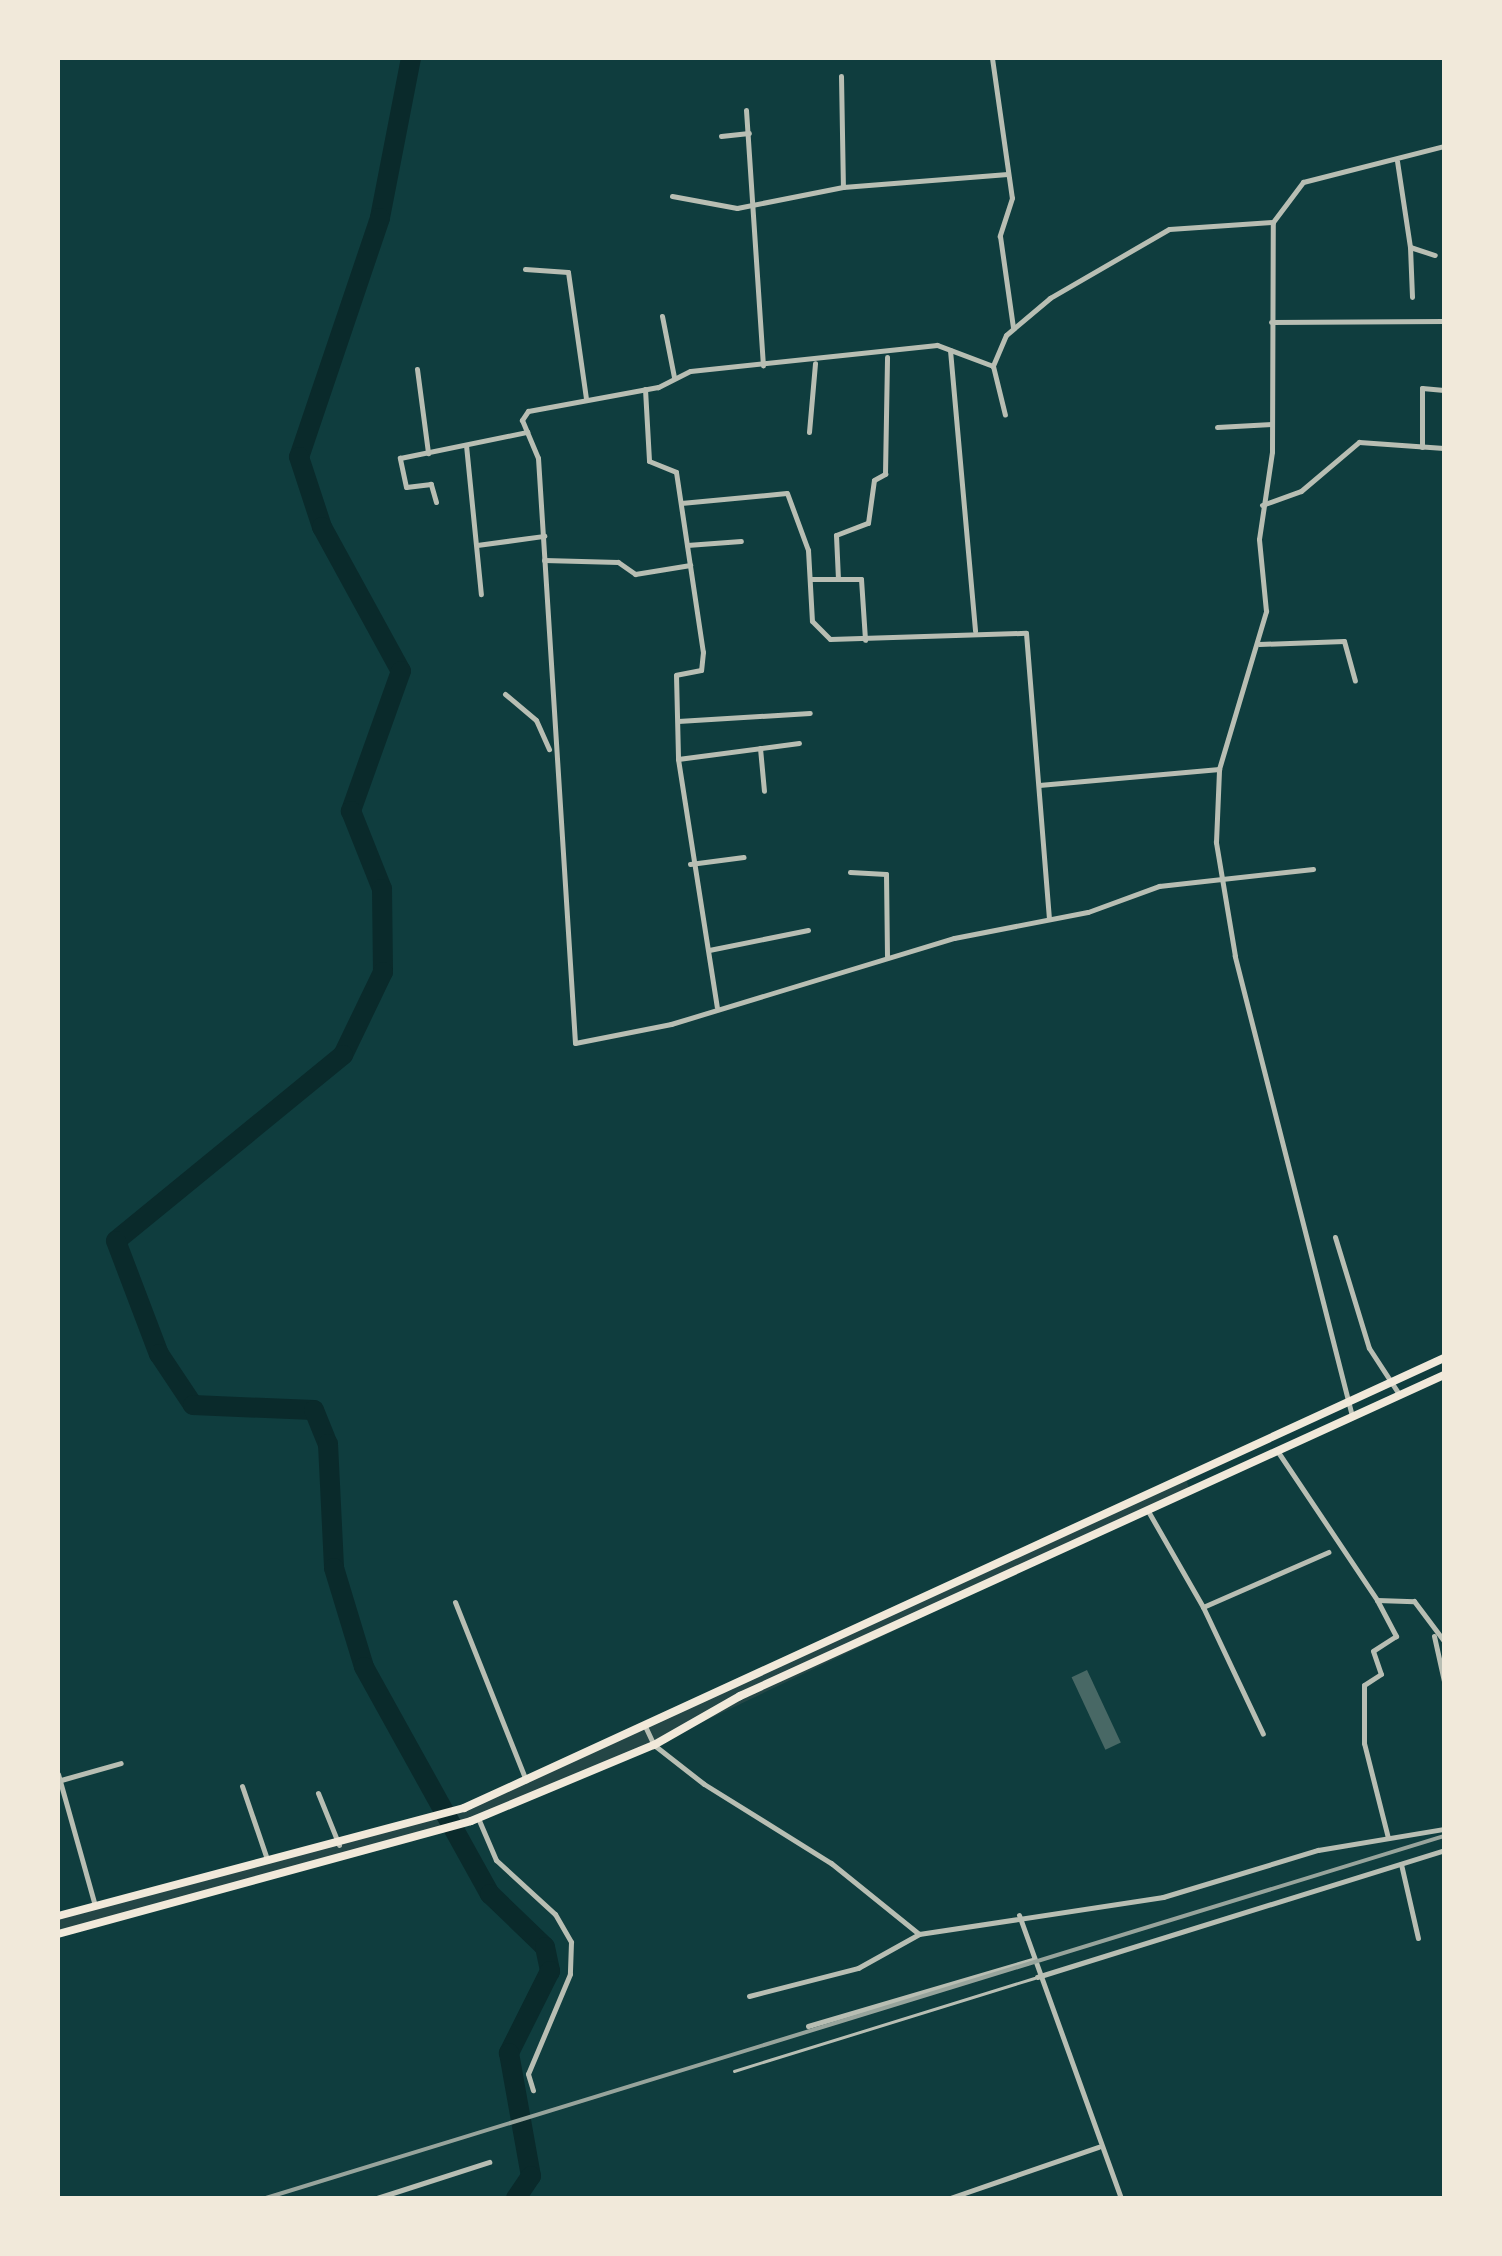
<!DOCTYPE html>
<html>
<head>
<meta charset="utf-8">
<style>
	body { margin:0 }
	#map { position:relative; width:1502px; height:2256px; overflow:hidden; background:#0f3d3e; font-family:"Exo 2",sans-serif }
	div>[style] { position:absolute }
	.green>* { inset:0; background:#244646 }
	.river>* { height:20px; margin:-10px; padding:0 10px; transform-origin:10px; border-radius:10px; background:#0a2a2b }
	.building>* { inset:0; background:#486865; transform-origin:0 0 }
	.service>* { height:2.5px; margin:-1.25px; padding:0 1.25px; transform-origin:1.25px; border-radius:1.25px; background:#b8beb3 }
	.minor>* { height:5px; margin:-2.5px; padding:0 2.5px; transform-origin:2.5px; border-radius:2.5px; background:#b8beb3 }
	.trunk>* { height:8px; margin:-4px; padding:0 4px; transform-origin:4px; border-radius:4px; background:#f1e9da }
	.rail>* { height:4px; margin:-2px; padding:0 2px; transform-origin:2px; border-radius:2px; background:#97a49c }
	span { translate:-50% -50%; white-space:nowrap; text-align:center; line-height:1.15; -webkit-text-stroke:10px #f1e9da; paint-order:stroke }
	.frame { position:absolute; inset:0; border:60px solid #f1e9da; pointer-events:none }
</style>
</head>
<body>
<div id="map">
	<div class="green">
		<i style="clip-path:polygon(1185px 1477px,1190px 1490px,654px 1745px,411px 1842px,58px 1934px,58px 1916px,464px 1808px)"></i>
	</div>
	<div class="river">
		<i style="left:411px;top:58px;width:163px;rotate:101deg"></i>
		<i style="left:380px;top:218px;width:252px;rotate:108.7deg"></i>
		<i style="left:299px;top:457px;width:74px;rotate:71.8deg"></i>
		<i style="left:322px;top:527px;width:164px;rotate:61.3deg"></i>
		<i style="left:401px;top:671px;width:149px;rotate:109.7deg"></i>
		<i style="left:351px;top:811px;width:84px;rotate:68.3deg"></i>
		<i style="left:382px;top:889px;width:83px;rotate:89.3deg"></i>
		<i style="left:383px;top:972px;width:92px;rotate:115.7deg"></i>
		<i style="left:343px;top:1055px;width:293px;rotate:140.7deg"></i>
		<i style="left:116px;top:1241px;width:121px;rotate:69.2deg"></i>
		<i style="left:159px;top:1354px;width:61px;rotate:56.3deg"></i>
		<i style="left:193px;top:1405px;width:121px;rotate:2.4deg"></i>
		<i style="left:314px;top:1410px;width:37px;rotate:68deg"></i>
		<i style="left:328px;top:1444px;width:124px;rotate:87.2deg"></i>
		<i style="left:334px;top:1568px;width:103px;rotate:73.1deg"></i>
		<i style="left:364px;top:1667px;width:260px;rotate:61deg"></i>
		<i style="left:490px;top:1894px;width:76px;rotate:43.9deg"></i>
		<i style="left:545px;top:1947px;width:25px;rotate:78deg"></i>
		<i style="left:550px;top:1971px;width:92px;rotate:116.6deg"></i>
		<i style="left:509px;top:2053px;width:125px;rotate:79.9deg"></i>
		<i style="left:531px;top:2176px;width:27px;rotate:124deg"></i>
	</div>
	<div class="building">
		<i style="left:1087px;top:1670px;width:80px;height:17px;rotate:65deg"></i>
	</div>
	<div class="service">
		<i style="left:734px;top:2071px;width:314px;rotate:-17.2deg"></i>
	</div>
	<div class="minor">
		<i style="left:992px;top:58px;width:141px;rotate:81.9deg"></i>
		<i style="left:1012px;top:198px;width:40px;rotate:108deg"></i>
		<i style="left:1000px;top:236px;width:92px;rotate:81.9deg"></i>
		<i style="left:841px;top:76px;width:111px;rotate:89deg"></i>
		<i style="left:746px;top:110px;width:256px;rotate:86.2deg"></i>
		<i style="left:721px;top:136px;width:28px;rotate:-6deg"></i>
		<i style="left:1397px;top:161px;width:87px;rotate:81.4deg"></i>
		<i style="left:1410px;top:247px;width:26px;rotate:18deg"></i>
		<i style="left:672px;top:196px;width:66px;rotate:10.5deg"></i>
		<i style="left:737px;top:208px;width:108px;rotate:-11.2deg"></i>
		<i style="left:843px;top:187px;width:165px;rotate:-4.5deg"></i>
		<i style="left:1273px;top:222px;width:104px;rotate:176.1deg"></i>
		<i style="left:1169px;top:229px;width:138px;rotate:149.9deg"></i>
		<i style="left:1050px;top:298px;width:57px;rotate:139.9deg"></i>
		<i style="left:1006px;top:335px;width:34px;rotate:113deg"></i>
		<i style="left:993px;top:366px;width:60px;rotate:-159.4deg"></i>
		<i style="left:937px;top:345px;width:248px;rotate:174deg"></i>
		<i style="left:690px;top:371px;width:36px;rotate:153deg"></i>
		<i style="left:658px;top:387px;width:132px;rotate:169.5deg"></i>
		<i style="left:528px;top:411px;width:11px;rotate:124deg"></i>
		<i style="left:522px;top:420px;width:41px;rotate:67.2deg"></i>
		<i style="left:538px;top:458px;width:586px;rotate:86.38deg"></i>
		<i style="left:575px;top:1043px;width:98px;rotate:-11.2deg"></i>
		<i style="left:671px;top:1024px;width:296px;rotate:-16.9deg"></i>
		<i style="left:954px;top:938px;width:136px;rotate:-11deg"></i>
		<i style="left:1088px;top:912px;width:76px;rotate:-20.1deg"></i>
		<i style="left:1159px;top:886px;width:155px;rotate:-6.3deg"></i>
		<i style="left:1410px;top:247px;width:50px;rotate:87.7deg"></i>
		<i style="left:525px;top:269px;width:43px;rotate:4deg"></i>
		<i style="left:568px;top:272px;width:127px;rotate:81.9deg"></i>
		<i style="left:662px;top:316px;width:62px;rotate:78.9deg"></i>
		<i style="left:1271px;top:322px;width:173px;rotate:-0.3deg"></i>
		<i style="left:950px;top:350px;width:282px;rotate:84.9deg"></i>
		<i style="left:993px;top:366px;width:50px;rotate:76.2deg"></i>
		<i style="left:417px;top:369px;width:85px;rotate:82.5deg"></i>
		<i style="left:645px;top:389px;width:72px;rotate:86.8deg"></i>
		<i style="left:649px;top:461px;width:29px;rotate:22deg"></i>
		<i style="left:676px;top:472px;width:182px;rotate:81.5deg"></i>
		<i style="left:703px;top:652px;width:18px;rotate:96deg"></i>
		<i style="left:701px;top:670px;width:25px;rotate:169deg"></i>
		<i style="left:676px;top:675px;width:84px;rotate:88.6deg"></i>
		<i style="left:678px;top:759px;width:251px;rotate:81.1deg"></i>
		<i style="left:1217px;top:427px;width:55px;rotate:-3.1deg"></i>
		<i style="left:809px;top:432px;width:69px;rotate:-85deg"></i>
		<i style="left:466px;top:445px;width:150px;rotate:84.3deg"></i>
		<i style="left:1422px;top:447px;width:59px;rotate:-90deg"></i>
		<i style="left:1422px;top:388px;width:22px;rotate:5deg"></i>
		<i style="left:436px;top:502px;width:19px;rotate:-106deg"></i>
		<i style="left:431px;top:484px;width:25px;rotate:173deg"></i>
		<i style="left:406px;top:487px;width:30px;rotate:-102deg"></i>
		<i style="left:400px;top:458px;width:130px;rotate:-11.6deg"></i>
		<i style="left:681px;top:503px;width:106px;rotate:-5.4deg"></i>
		<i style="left:787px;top:493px;width:61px;rotate:69.8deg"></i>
		<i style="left:808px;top:550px;width:71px;rotate:86.8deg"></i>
		<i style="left:812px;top:621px;width:25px;rotate:45deg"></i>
		<i style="left:830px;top:639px;width:196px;rotate:-1.8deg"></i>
		<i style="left:1026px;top:633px;width:287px;rotate:85.4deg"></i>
		<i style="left:1262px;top:505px;width:41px;rotate:-19.7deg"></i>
		<i style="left:1301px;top:491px;width:76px;rotate:-40.2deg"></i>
		<i style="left:1359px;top:442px;width:85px;rotate:4deg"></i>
		<i style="left:477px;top:545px;width:68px;rotate:-7.7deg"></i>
		<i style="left:687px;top:545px;width:54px;rotate:-4.2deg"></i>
		<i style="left:544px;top:560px;width:74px;rotate:1.5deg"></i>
		<i style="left:618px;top:562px;width:21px;rotate:35deg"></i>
		<i style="left:635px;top:574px;width:56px;rotate:-9.3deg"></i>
		<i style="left:811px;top:579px;width:50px"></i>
		<i style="left:861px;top:579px;width:61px;rotate:86.2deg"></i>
		<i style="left:838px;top:579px;width:44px;rotate:-92.6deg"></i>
		<i style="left:836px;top:535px;width:34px;rotate:-21deg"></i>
		<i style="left:868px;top:523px;width:43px;rotate:-82.1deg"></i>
		<i style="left:874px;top:480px;width:13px;rotate:-29deg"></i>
		<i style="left:885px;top:474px;width:117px;rotate:-89deg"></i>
		<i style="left:1259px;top:644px;width:85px;rotate:-2deg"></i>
		<i style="left:1344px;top:641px;width:41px;rotate:74.6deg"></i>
		<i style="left:505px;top:694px;width:40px;rotate:40deg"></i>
		<i style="left:536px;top:720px;width:32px;rotate:66deg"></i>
		<i style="left:678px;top:721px;width:132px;rotate:-3.5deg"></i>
		<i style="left:760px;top:748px;width:43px;rotate:84.7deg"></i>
		<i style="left:678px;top:759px;width:122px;rotate:-7.5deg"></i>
		<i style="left:1039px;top:785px;width:181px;rotate:-5.1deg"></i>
		<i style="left:690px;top:864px;width:54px;rotate:-7.4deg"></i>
		<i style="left:850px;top:872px;width:36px;rotate:3deg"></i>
		<i style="left:886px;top:874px;width:82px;rotate:89.3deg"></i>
		<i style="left:709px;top:950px;width:101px;rotate:-11.4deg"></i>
		<i style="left:1335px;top:1237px;width:116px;rotate:73deg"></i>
		<i style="left:1369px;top:1348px;width:55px;rotate:56.9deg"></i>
		<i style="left:1352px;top:1416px;width:475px;rotate:-104.3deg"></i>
		<i style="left:1235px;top:956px;width:116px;rotate:-99.5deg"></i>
		<i style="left:1216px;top:842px;width:73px;rotate:-87.6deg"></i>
		<i style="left:1219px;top:769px;width:165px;rotate:-73.4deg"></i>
		<i style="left:1266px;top:611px;width:72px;rotate:-95.6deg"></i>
		<i style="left:1259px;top:539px;width:88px;rotate:-81.5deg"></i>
		<i style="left:1272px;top:452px;width:230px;rotate:-89.8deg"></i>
		<i style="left:1273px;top:222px;width:50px;rotate:-53.1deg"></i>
		<i style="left:1303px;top:182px;width:146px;rotate:-14.3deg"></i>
		<i style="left:1278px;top:1452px;width:178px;rotate:56.2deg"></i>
		<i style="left:1377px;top:1600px;width:37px;rotate:2deg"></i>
		<i style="left:1414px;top:1601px;width:50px;rotate:53.1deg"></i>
		<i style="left:1148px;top:1511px;width:111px;rotate:60.2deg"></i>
		<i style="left:1203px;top:1607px;width:137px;rotate:-23.7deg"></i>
		<i style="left:1377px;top:1600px;width:41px;rotate:62.2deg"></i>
		<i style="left:1396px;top:1636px;width:27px;rotate:147deg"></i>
		<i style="left:1373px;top:1651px;width:24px;rotate:71deg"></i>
		<i style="left:1381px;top:1674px;width:20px;rotate:147deg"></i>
		<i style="left:1364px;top:1685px;width:58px;rotate:90deg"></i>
		<i style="left:1364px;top:1743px;width:98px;rotate:75.8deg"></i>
		<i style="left:455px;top:1602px;width:192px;rotate:68.3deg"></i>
		<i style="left:1203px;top:1607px;width:140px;rotate:64.7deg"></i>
		<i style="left:1434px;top:1636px;width:46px;rotate:77.5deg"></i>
		<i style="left:645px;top:1726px;width:21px;rotate:65deg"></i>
		<i style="left:654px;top:1745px;width:63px;rotate:38deg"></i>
		<i style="left:704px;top:1784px;width:150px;rotate:31.9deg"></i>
		<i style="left:831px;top:1863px;width:113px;rotate:38.9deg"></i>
		<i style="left:919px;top:1934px;width:247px;rotate:-8.6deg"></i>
		<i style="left:1163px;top:1897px;width:162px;rotate:-16.9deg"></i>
		<i style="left:1318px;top:1850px;width:128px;rotate:-9.5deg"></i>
		<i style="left:58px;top:1774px;width:137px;rotate:74.3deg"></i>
		<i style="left:61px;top:1780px;width:62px;rotate:-15.8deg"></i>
		<i style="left:242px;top:1786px;width:77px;rotate:71.1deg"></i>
		<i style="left:318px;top:1793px;width:56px;rotate:68deg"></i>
		<i style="left:478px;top:1818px;width:46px;rotate:66.8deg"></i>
		<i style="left:496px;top:1860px;width:80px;rotate:42.5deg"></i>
		<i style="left:555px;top:1914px;width:32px;rotate:60deg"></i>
		<i style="left:571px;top:1942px;width:32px;rotate:92deg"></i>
		<i style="left:570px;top:1974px;width:108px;rotate:112.8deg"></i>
		<i style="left:528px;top:2074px;width:17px;rotate:73deg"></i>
		<i style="left:1401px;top:1864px;width:76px;rotate:77.1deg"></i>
		<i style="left:1019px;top:1915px;width:301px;rotate:70.2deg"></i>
		<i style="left:1037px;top:1977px;width:426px;rotate:-17.3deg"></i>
		<i style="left:749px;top:1996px;width:113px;rotate:-14.4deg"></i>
		<i style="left:858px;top:1968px;width:70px;rotate:-29.1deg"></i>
		<i style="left:808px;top:2026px;width:234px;rotate:-16.4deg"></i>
		<i style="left:377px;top:2198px;width:118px;rotate:-17.8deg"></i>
		<i style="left:950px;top:2198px;width:157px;rotate:-19deg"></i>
	</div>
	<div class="trunk">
		<i style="left:58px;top:1916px;width:420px;rotate:-14.9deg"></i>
		<i style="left:464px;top:1808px;width:1078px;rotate:-24.66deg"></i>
		<i style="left:58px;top:1934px;width:428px;rotate:-15.3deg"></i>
		<i style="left:471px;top:1821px;width:198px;rotate:-22.6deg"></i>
		<i style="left:654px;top:1745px;width:99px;rotate:-29.7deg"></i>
		<i style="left:740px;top:1696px;width:774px;rotate:-24.51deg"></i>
	</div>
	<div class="rail">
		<i style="left:266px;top:2198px;width:1232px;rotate:-17.08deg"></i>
	</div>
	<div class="frame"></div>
</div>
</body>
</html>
